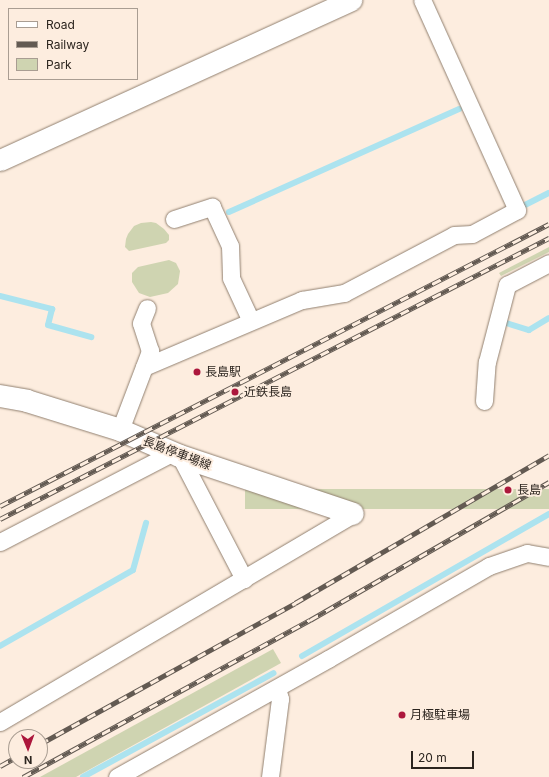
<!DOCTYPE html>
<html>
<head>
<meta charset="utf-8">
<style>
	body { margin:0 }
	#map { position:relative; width:549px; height:777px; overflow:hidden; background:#fdeddf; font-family:Inter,"Noto Sans JP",sans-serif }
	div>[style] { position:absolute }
	.green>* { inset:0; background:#cfd4b1; transform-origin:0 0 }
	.stream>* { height:6px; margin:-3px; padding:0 3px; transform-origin:3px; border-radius:3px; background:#ace3ef }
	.roads { filter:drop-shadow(0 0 1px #918070) drop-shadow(0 0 1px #918070) }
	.minor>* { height:17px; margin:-8.5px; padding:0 8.5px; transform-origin:8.5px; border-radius:8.5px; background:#fff }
	.tertiary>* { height:21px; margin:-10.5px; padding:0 10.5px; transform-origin:10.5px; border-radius:10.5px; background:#fff }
	.secondary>* { height:22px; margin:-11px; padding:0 11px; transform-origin:11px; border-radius:11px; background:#fff }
	.rail>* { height:4.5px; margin-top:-2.25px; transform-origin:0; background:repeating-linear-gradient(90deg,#fdeddf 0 9px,#635a52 0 18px); box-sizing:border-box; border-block:1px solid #635a52 }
	.dots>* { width:11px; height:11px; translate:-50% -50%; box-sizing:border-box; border:2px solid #fdeddf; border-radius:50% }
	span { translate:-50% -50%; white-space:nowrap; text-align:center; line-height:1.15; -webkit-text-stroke:3.5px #fdeddf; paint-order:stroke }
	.poi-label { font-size:12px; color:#2b241e }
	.left { translate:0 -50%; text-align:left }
	.street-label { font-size:12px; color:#2b241e }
	.legend { position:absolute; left:8px; top:8px; width:130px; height:72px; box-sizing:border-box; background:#fdeddf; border:1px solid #a99d92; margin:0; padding:5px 7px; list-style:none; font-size:12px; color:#2b241e }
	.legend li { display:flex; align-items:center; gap:8px; height:20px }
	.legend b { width:20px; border:1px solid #a99d92 }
	.north { position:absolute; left:8px; top:729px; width:40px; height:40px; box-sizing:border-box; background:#fdeddf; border:1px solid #a99d92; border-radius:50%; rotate:179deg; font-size:11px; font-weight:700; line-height:16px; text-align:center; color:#2b241e }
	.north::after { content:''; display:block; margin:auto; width:14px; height:18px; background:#ac173c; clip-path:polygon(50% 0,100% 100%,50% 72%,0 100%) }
	.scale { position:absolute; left:411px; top:751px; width:63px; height:18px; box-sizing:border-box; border:2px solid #2b241e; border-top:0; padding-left:5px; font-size:12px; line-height:14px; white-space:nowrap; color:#2b241e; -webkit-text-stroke:3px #fdeddf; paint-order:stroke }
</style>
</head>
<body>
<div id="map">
	<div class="green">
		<i style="clip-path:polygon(151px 222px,156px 223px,164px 229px,169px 235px,169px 240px,166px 243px,129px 251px,125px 247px,126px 239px,128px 234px,134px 226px,141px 223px)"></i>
		<i style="clip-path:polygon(549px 247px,549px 252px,501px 276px,499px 273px)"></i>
		<i style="clip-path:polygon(169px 260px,176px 263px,180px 271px,178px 284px,168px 293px,150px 297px,139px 293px,132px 282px,132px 273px,138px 267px)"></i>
		<i style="left:549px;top:489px;width:20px;height:304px;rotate:90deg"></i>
		<i style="clip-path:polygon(273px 649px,281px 663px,76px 777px,40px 777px)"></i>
	</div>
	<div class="stream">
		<i style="left:525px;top:205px;width:27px;rotate:-27deg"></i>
		<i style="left:229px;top:212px;width:252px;rotate:-24.1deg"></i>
		<i style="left:0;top:296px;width:54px;rotate:14deg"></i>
		<i style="left:52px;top:309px;width:16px;rotate:104deg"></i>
		<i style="left:48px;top:325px;width:45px;rotate:15.6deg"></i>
		<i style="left:506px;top:323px;width:24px;rotate:17deg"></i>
		<i style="left:529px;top:330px;width:23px;rotate:-31deg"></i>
		<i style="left:0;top:646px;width:153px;rotate:-29.7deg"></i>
		<i style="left:133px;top:570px;width:49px;rotate:-74.5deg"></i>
		<i style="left:302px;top:656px;width:285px;rotate:-29.9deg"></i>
		<i style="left:83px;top:777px;width:217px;rotate:-28.6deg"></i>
	</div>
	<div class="roads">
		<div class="minor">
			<i style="left:174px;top:219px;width:40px;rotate:-18deg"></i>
			<i style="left:212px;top:207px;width:43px;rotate:65.2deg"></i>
			<i style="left:230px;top:246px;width:32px;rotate:88deg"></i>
			<i style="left:231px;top:278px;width:47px;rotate:65.1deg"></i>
			<i style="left:144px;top:367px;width:172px;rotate:-23deg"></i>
			<i style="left:302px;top:300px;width:43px;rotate:-9.5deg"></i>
			<i style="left:344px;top:293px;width:124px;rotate:-27.8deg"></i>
			<i style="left:454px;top:235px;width:18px;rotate:-3deg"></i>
			<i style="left:472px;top:234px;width:51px;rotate:-28.1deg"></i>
			<i style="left:517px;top:210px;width:230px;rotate:-114.3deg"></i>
			<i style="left:484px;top:401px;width:39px;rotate:-86deg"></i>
			<i style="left:487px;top:362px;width:80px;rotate:-75.4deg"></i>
			<i style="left:507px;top:285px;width:47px;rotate:-27.6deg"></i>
			<i style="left:120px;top:430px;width:85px;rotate:-69.2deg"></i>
			<i style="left:150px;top:351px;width:29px;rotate:-108deg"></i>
			<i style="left:141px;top:323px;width:16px;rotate:-68deg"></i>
			<i style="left:180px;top:456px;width:139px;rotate:62.5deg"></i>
			<i style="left:0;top:542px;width:194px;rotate:-27.4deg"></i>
			<i style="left:0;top:722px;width:410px;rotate:-30.5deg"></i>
			<i style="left:117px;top:777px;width:242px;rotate:-29.2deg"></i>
			<i style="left:328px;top:659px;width:186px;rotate:-30deg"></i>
			<i style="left:489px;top:566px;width:40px;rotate:-18.9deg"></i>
			<i style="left:527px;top:553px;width:22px;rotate:10deg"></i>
			<i style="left:270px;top:777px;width:79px;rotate:-82.7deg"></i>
			<i style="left:280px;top:699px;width:11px;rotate:-105deg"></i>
		</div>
		<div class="tertiary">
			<i style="left:0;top:160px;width:386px;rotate:-24.5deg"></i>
		</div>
		<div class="secondary">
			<i style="left:0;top:396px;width:27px;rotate:10deg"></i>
			<i style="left:27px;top:401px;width:97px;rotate:17.3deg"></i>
			<i style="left:120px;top:430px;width:65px;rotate:23.4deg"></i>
			<i style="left:180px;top:456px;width:182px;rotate:18.5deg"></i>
		</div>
	</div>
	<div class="rail">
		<i style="left:0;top:506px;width:617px;rotate:-27.19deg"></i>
		<i style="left:0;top:519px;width:617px;rotate:-27.11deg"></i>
		<i style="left:40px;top:744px;width:291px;rotate:-28.9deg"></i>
		<i style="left:295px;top:603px;width:294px;rotate:-30.2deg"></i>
		<i style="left:0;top:766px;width:18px;rotate:-29deg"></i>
		<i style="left:23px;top:777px;width:327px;rotate:-28.7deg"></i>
		<i style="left:310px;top:620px;width:276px;rotate:-30deg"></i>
	</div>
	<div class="dots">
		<i style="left:197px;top:372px;background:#ac173c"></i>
		<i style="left:235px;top:392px;background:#ac173c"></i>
		<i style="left:508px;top:490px;background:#ac173c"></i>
		<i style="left:402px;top:715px;background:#ac173c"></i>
	</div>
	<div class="poi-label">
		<span class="left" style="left:205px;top:372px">長島駅</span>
		<span class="left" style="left:244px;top:392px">近鉄長島</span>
		<span class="left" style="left:517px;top:490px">長島</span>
		<span class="left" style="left:410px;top:715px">月極駐車場</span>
	</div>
	<div class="street-label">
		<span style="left:177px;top:453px;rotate:21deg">長島停車場線</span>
	</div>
	<ul class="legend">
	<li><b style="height:5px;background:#fff"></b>Road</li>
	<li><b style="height:5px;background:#635a52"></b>Railway</li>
	<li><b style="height:11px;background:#cfd4b1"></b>Park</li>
	</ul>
	<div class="north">N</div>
	<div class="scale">20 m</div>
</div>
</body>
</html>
